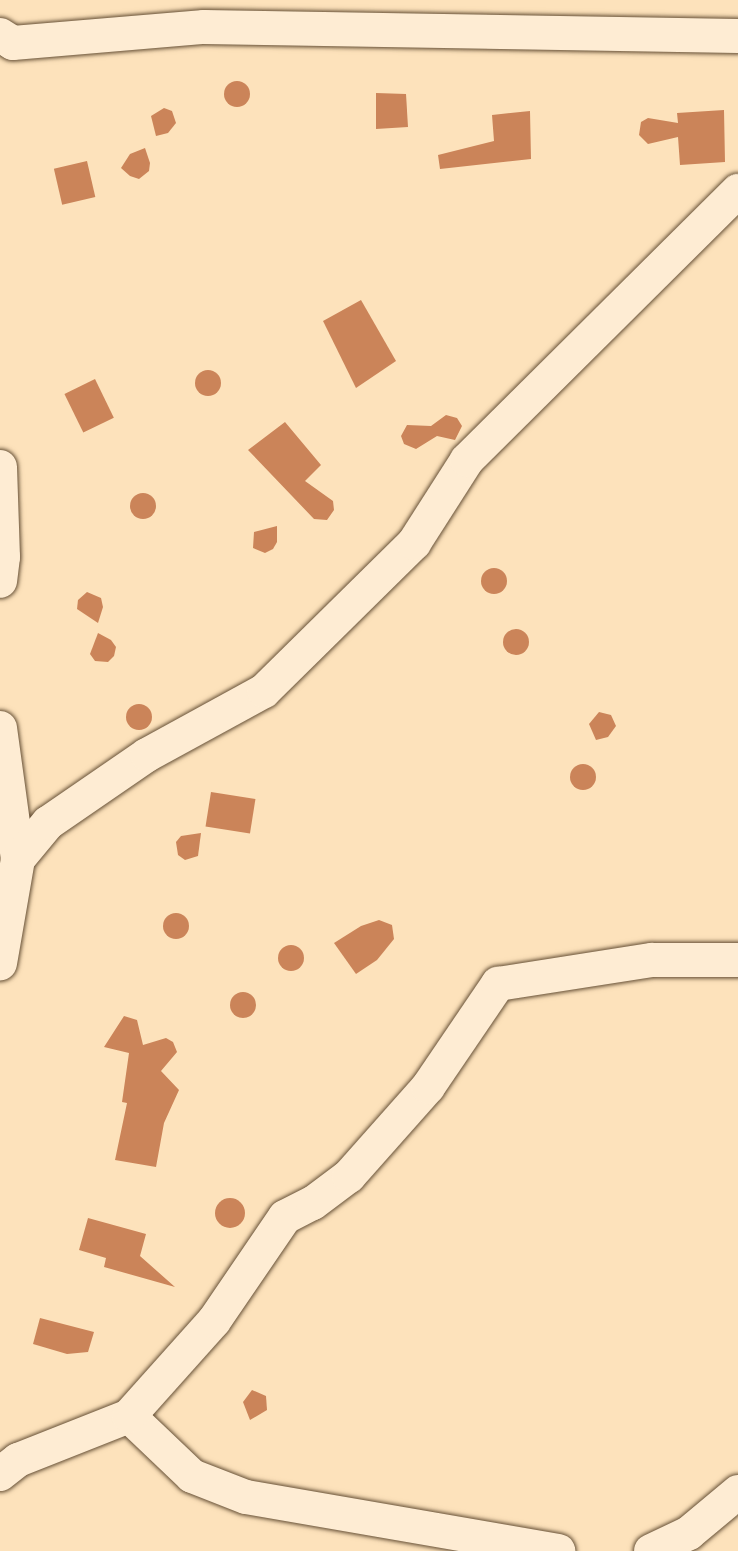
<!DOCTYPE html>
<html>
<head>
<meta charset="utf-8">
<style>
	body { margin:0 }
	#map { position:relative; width:738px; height:1551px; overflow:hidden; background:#fde2bb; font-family:Alegreya,serif }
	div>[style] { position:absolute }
	.building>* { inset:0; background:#cb8459; transform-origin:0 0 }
	.round { border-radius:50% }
	.roads { filter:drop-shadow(0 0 2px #665036) drop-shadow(0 0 2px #665036) }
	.minor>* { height:34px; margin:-17px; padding:0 17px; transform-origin:17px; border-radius:17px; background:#feecd3 }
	span { translate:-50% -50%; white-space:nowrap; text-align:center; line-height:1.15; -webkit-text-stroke:8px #feecd3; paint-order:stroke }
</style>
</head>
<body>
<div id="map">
	<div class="building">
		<i class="round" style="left:224px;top:81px;width:26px;height:26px"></i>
		<i style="clip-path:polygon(376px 93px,406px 94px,408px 127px,376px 129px)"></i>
		<i style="clip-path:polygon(164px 108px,172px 111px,176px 123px,168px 133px,156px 136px,151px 116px)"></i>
		<i style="clip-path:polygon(724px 110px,725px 162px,680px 165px,678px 137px,648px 144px,639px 135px,641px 122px,648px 118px,678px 123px,677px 113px)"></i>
		<i style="clip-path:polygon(530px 111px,531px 159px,440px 169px,438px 155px,494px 141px,492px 115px)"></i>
		<i style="clip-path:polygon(145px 148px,150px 163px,149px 171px,139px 179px,130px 176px,121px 168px,130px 154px)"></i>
		<i style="left:87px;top:161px;width:37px;height:34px;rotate:77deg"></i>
		<i style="clip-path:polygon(361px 300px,396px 361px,356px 388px,323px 321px)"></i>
		<i class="round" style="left:195px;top:370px;width:26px;height:26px"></i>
		<i style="left:95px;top:379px;width:43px;height:34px;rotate:64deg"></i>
		<i style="clip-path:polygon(446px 415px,457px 418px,462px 426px,455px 440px,437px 436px,416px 449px,404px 444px,401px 436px,407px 425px,431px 426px)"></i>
		<i style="clip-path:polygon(285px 422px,321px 465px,305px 481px,333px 501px,334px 510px,327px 520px,314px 519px,248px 450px)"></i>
		<i class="round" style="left:130px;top:493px;width:26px;height:26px"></i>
		<i style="clip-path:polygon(277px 526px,277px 542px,273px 549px,265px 553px,253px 548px,254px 532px)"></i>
		<i class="round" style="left:481px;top:568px;width:26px;height:26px"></i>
		<i style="clip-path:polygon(87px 592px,101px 598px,103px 607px,98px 623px,77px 609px,78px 600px)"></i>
		<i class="round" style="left:503px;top:629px;width:26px;height:26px"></i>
		<i style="clip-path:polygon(98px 633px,111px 640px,116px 647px,114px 656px,108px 662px,95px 661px,90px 654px)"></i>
		<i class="round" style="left:126px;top:704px;width:26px;height:26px"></i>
		<i style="clip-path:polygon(599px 712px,611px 715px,616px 726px,608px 737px,596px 740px,589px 724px)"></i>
		<i class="round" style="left:570px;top:764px;width:26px;height:26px"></i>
		<i style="left:211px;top:792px;width:45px;height:35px;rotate:9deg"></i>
		<i style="clip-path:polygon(201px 833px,198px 856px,185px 860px,178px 855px,176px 842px,181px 836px)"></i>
		<i class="round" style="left:163px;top:913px;width:26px;height:26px"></i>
		<i style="clip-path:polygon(379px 920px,392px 925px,394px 939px,377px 960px,356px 974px,334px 943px,361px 926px)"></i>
		<i class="round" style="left:278px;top:945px;width:26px;height:26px"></i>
		<i class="round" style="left:230px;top:992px;width:26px;height:26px"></i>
		<i style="clip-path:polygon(124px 1016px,137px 1020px,143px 1045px,166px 1038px,173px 1042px,177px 1052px,161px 1071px,179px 1090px,164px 1123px,156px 1167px,115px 1160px,127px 1103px,122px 1102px,129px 1053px,104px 1047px)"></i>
		<i class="round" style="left:215px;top:1198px;width:30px;height:30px"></i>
		<i style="clip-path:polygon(88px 1218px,146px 1234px,140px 1256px,175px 1287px,104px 1267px,106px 1258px,79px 1250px)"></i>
		<i style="clip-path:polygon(40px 1318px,94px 1332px,88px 1352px,67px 1354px,33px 1344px)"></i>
		<i style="clip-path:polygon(252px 1390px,266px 1396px,267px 1410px,250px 1420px,243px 1402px)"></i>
	</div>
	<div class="roads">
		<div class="minor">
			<i style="left:0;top:35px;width:15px;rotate:32deg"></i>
			<i style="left:13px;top:43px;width:192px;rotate:-4.8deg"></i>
			<i style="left:204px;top:27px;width:534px;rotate:0.97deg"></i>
			<i style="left:0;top:467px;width:90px;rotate:88.1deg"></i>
			<i style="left:3px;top:557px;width:24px;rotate:97deg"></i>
			<i style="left:0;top:728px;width:132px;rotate:82.2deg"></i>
			<i style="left:18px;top:859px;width:106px;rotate:99.8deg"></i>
			<i style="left:18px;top:859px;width:47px;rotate:-50.2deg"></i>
			<i style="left:48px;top:823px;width:120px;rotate:-34.5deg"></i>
			<i style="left:147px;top:755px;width:133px;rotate:-28.7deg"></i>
			<i style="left:264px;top:691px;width:211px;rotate:-44.6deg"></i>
			<i style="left:414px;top:543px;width:98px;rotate:-57.4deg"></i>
			<i style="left:467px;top:460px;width:382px;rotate:-44.8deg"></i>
			<i style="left:129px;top:1416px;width:87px;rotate:43.6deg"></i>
			<i style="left:192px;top:1476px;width:58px;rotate:21.3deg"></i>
			<i style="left:246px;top:1497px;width:317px;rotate:9.8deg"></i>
			<i style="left:0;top:1474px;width:23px;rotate:-38deg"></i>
			<i style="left:18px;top:1460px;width:119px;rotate:-21.6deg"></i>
			<i style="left:129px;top:1416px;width:127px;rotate:-48.2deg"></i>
			<i style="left:214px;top:1321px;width:126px;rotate:-55.7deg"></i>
			<i style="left:285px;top:1217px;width:31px;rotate:-27deg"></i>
			<i style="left:313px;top:1203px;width:45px;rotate:-36.9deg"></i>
			<i style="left:349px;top:1176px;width:119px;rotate:-48.4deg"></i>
			<i style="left:428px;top:1087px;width:125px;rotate:-55.8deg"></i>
			<i style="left:498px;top:984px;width:156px;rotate:-8.9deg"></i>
			<i style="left:652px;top:960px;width:86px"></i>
			<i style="left:651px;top:1551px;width:42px;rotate:-25.3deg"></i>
			<i style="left:689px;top:1533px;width:64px;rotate:-39.9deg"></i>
		</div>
	</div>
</div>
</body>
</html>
